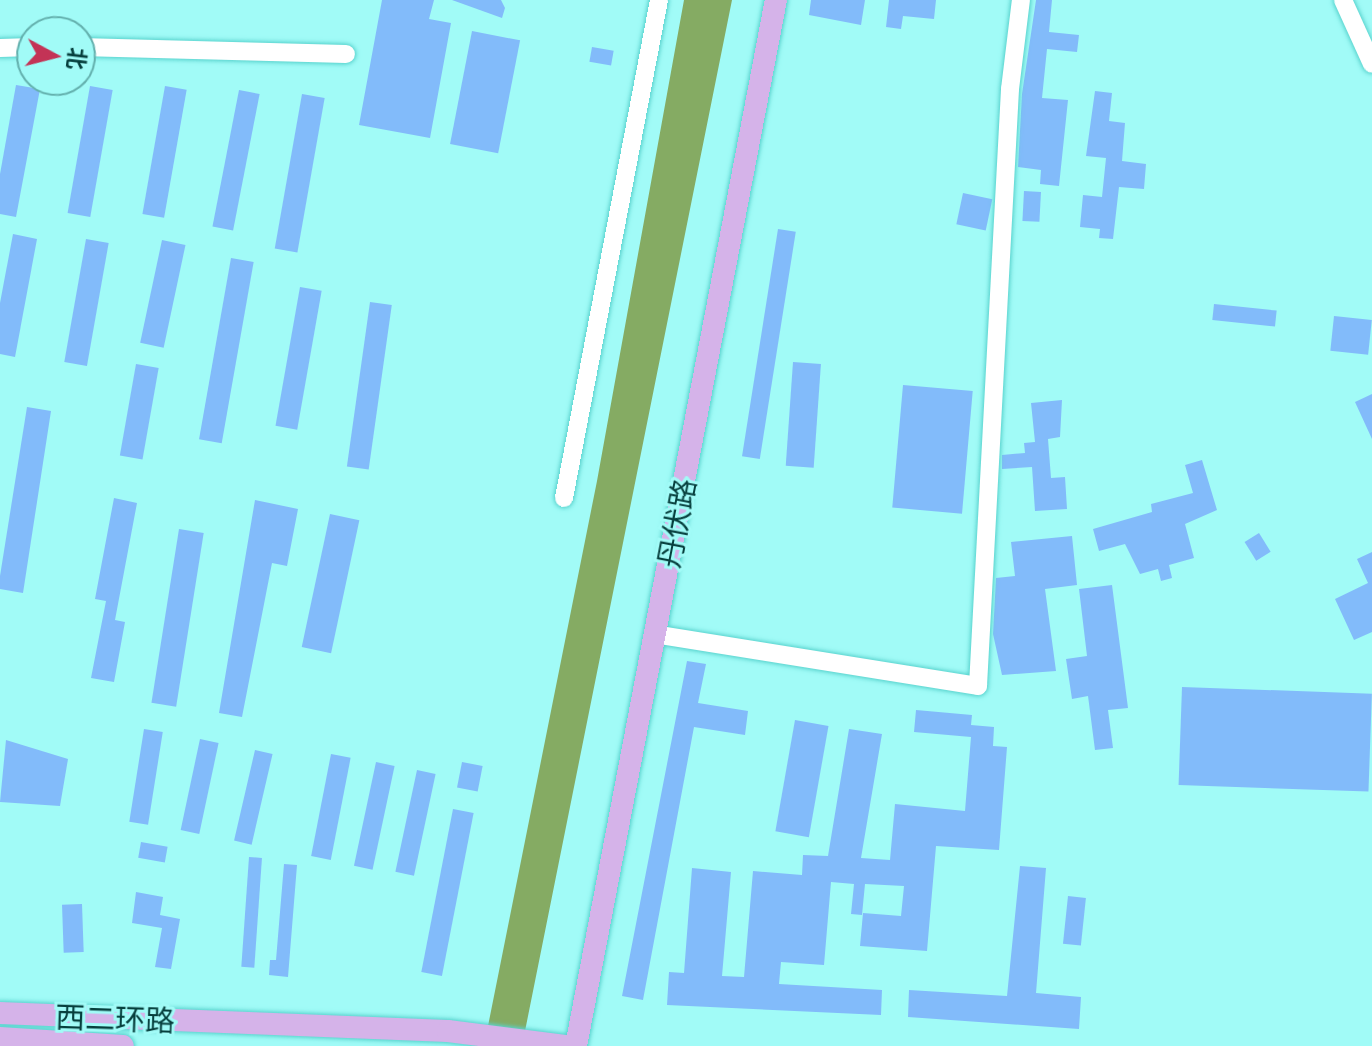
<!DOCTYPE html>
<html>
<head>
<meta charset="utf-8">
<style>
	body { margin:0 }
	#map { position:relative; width:1372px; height:1046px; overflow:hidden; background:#a1fbf7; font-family:"Exo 2","Noto Sans SC",sans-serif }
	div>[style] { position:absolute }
	.water>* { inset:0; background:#85ab63 }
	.building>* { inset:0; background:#82bbfa; transform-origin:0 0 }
	.roads { filter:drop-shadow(0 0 2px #59d3ce) drop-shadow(0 0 2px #59d3ce) }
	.minor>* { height:18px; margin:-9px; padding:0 9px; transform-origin:9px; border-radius:9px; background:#fff }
	.major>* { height:22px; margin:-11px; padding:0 11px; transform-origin:11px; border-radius:11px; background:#d5b3e9 }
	span { translate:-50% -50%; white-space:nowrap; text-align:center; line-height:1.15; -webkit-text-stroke:6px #a1fbf7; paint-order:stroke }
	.street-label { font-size:30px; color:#063f3d }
	.north { position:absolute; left:16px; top:16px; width:80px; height:80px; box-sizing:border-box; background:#a1fbf7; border:2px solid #63b0ad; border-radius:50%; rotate:97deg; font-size:22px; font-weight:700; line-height:32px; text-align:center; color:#063f3d }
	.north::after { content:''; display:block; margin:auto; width:28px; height:36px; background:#c33356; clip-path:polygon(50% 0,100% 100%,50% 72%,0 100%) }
</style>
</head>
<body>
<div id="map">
	<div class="water">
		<i style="clip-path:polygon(684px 0,732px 0,522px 1046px,484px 1046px,597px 481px)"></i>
	</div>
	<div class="building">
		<i style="clip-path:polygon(382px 0,434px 0,429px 19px,451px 23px,430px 138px,359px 125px)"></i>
		<i style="clip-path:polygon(452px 0,501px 0,505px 8px,502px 18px)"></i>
		<i style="clip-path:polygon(811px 0,865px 0,861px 25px,809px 15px)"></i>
		<i style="clip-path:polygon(889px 0,936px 0,934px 19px,903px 16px,901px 29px,886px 27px)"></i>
		<i style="clip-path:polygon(1036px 0,1052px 0,1049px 32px,1079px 35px,1077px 52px,1047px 49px,1042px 98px,1068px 100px,1059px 186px,1040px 184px,1041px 170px,1018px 167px,1022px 94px)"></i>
		<i style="left:472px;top:31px;width:49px;height:115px;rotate:11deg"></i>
		<i style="left:592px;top:47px;width:22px;height:15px;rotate:10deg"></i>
		<i style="clip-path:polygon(16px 85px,40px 89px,16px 217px,0 214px,0 174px)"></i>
		<i style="left:90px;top:86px;width:23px;height:129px;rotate:10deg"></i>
		<i style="left:165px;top:86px;width:22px;height:130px;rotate:10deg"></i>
		<i style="left:239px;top:90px;width:21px;height:139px;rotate:11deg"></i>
		<i style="clip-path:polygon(1095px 91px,1112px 93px,1109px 121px,1125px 123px,1122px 161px,1146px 164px,1144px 189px,1119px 187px,1113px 239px,1099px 238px,1100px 229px,1080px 227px,1083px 195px,1102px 197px,1106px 158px,1086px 156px)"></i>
		<i style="left:302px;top:94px;width:23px;height:157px;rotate:10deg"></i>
		<i style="left:1024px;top:191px;width:17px;height:30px;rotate:3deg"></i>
		<i style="left:963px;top:193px;width:30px;height:32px;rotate:12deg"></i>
		<i style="left:778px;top:229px;width:18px;height:230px;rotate:9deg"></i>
		<i style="clip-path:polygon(13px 234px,37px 239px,15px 357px,0 354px,0 303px)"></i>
		<i style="left:86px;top:239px;width:23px;height:125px;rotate:10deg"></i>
		<i style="left:162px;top:240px;width:24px;height:105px;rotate:12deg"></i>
		<i style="left:231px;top:258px;width:23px;height:184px;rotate:10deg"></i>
		<i style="left:300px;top:287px;width:22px;height:141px;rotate:10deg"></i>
		<i style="left:370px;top:302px;width:22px;height:166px;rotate:8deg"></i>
		<i style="left:1214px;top:304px;width:63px;height:16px;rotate:6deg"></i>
		<i style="left:1334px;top:316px;width:38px;height:35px;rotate:6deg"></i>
		<i style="left:793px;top:362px;width:28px;height:104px;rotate:4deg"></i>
		<i style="left:136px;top:364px;width:23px;height:93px;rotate:10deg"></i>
		<i style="left:903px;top:385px;width:70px;height:123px;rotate:5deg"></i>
		<i style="clip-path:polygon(1372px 394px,1372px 439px,1355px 402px)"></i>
		<i style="clip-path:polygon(1062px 400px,1060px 437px,1048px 439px,1051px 478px,1065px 477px,1067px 509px,1035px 511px,1032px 467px,1002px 469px,1002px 455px,1025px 453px,1024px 443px,1035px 442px,1031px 403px)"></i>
		<i style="clip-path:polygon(27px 407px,51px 411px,23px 593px,0 589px,0 576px)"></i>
		<i style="clip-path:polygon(1202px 460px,1217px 510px,1185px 524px,1194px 558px,1169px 565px,1172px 578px,1161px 581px,1158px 569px,1140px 574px,1125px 544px,1099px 551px,1093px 529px,1152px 512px,1151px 504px,1193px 493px,1185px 465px)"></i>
		<i style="clip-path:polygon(114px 498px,137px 503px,115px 620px,125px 622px,114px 682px,91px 678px,106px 601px,95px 599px)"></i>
		<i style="clip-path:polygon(255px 500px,298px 509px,287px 566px,272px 563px,242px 717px,219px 713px)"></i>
		<i style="left:330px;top:514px;width:30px;height:136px;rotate:12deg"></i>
		<i style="left:179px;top:529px;width:25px;height:176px;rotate:9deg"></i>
		<i style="left:1259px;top:533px;width:22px;height:17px;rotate:58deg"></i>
		<i style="clip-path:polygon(1072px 536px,1077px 585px,1045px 589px,1056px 671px,1002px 675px,993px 634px,996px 578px,1015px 576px,1011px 542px)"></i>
		<i style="clip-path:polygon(1372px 552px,1372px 632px,1354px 640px,1335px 599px,1368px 583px,1357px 559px)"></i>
		<i style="clip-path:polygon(1112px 585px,1128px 708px,1108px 710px,1113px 748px,1095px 750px,1088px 696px,1072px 699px,1066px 659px,1087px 656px,1079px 589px)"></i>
		<i style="clip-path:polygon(687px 661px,706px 664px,698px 703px,748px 711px,745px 735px,694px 727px,643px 1000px,622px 996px)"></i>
		<i style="left:1182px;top:687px;width:190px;height:98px;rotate:2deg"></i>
		<i style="clip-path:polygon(916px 710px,972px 715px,971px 725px,994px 727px,993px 746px,1007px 747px,999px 850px,936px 846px,927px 951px,860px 946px,863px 913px,901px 916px,904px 886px,865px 884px,862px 915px,851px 914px,854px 884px,831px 882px,824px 965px,781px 962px,779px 984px,882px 990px,881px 1015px,667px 1005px,669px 972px,684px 973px,692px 868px,731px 872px,722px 976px,744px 977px,753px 871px,802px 875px,803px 855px,828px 856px,849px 729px,882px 734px,861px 858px,890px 860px,895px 804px,965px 811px,971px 737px,914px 732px)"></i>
		<i style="left:795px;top:720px;width:34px;height:113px;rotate:10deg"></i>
		<i style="left:144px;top:729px;width:19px;height:94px;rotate:9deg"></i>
		<i style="left:200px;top:739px;width:19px;height:93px;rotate:12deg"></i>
		<i style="clip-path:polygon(6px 740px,68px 759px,60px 806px,0 802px)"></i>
		<i style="left:255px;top:750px;width:18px;height:93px;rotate:13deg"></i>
		<i style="left:331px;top:754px;width:20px;height:104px;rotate:11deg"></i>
		<i style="left:376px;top:762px;width:19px;height:106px;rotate:12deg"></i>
		<i style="left:462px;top:762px;width:21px;height:26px;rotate:11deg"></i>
		<i style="left:417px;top:770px;width:19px;height:104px;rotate:12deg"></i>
		<i style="left:453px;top:809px;width:21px;height:166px;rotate:11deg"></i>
		<i style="left:141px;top:842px;width:27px;height:16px;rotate:10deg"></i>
		<i style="left:249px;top:857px;width:13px;height:110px;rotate:4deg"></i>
		<i style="clip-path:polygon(284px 864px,297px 865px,288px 977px,269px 975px,270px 960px,276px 960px)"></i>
		<i style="clip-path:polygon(1020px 866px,1046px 868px,1036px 993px,1081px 997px,1079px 1029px,908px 1017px,909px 990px,1007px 996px)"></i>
		<i style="clip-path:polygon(136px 892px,163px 897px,160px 915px,180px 919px,171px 969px,155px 967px,162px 928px,132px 923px)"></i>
		<i style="left:1068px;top:896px;width:18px;height:48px;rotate:6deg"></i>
		<i style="left:82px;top:904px;width:48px;height:20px;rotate:88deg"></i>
	</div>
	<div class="roads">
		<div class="minor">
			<i style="left:1343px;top:0;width:70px;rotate:65.6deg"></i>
			<i style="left:80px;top:47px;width:266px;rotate:1.5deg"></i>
			<i style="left:0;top:48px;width:32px;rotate:-2deg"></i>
			<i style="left:564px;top:498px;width:507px;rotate:-79.2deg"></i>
			<i style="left:654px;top:634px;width:328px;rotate:9.1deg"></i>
			<i style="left:978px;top:686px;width:598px;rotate:-86.93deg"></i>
			<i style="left:1010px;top:89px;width:90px;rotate:-83deg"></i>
		</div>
		<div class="major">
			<i style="left:0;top:1013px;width:448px;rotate:2.3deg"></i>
			<i style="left:448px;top:1031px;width:118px;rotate:7.3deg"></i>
			<i style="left:0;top:1038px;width:123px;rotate:3.7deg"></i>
			<i style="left:576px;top:1046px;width:1065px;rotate:-79.18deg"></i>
		</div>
	</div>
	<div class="street-label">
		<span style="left:676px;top:523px;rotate:-79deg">丹伏路</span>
		<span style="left:115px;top:1018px;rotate:2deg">西二环路</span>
	</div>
	<div class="north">北</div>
</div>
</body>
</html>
